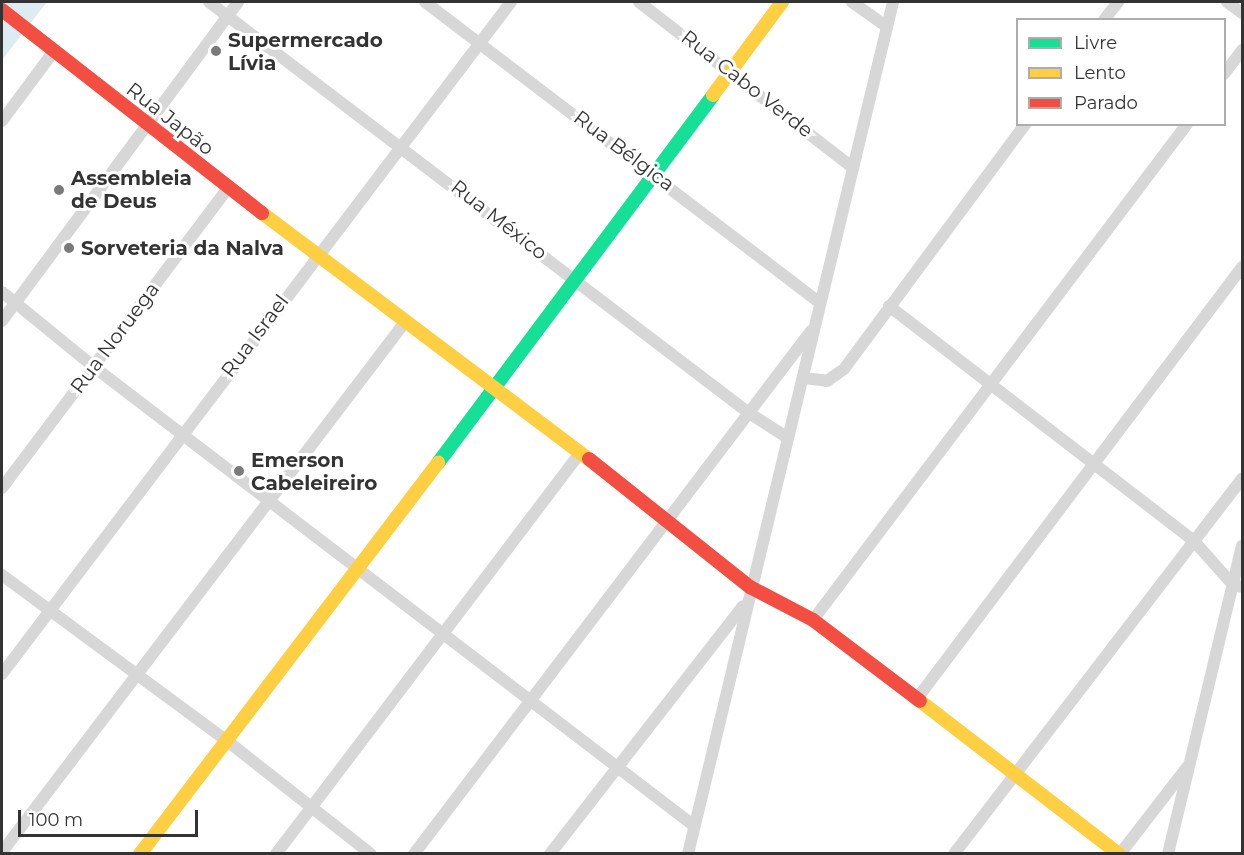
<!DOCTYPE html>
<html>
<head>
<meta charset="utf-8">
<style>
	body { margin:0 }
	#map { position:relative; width:1244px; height:855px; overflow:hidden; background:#fff; font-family:Montserrat,sans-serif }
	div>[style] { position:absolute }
	.water>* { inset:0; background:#ddebf3 }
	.street>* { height:12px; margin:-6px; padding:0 6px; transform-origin:6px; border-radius:6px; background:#d7d7d7 }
	.fast>* { height:14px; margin:-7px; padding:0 7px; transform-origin:7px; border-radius:7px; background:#16e098 }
	.slow>* { height:14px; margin:-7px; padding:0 7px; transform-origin:7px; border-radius:7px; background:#ffcf43 }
	.jam>* { height:14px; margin:-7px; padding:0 7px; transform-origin:7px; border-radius:7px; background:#f24e42 }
	.dots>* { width:16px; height:16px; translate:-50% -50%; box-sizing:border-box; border:3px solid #fff; border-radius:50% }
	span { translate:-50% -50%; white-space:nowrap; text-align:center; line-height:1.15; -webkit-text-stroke:6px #fff; paint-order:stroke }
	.poi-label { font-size:20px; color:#333; font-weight:700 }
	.left { translate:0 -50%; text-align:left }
	.street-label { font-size:20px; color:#333 }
	.frame { position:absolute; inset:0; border:3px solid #333; pointer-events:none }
	.legend { position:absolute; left:1016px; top:18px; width:210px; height:108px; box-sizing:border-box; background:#fff; border:2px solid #adadad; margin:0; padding:8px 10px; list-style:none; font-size:18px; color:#333 }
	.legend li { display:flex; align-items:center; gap:12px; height:30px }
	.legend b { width:30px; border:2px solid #adadad }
	.scale { position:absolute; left:18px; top:810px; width:180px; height:27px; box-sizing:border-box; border:3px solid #333; border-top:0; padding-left:8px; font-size:18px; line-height:21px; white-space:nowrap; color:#333; -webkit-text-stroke:4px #fff; paint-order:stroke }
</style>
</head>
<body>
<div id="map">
	<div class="water">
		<i style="clip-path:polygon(2px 2px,47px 2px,2px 60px)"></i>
	</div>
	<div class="street">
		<i style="left:209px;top:2px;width:679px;rotate:37.28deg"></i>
		<i style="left:749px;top:413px;width:46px;rotate:32.7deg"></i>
		<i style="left:425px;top:2px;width:497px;rotate:37.3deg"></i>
		<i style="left:639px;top:2px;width:271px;rotate:37.8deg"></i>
		<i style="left:852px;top:2px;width:43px;rotate:35.5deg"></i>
		<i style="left:1227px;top:2px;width:19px;rotate:36deg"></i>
		<i style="left:1104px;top:20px;width:23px;rotate:-52deg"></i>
		<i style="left:1224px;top:74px;width:30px;rotate:-53deg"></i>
		<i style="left:2px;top:121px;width:87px;rotate:-53.4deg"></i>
		<i style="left:2px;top:292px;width:119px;rotate:39.2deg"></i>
		<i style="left:94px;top:367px;width:754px;rotate:37.4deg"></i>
		<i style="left:889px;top:306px;width:385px;rotate:37.6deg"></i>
		<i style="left:1194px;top:541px;width:59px;rotate:48.4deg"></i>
		<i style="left:1233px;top:585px;width:9px;rotate:13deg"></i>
		<i style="left:2px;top:321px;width:397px;rotate:-53.5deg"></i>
		<i style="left:804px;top:378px;width:23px;rotate:7deg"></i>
		<i style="left:827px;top:381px;width:21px;rotate:-35deg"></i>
		<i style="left:844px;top:369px;width:305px;rotate:-53.5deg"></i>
		<i style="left:2px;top:488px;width:376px;rotate:-53deg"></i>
		<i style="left:2px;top:575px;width:278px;rotate:36.4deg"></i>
		<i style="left:226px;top:740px;width:184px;rotate:38.2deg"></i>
		<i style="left:813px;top:620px;width:621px;rotate:-52.98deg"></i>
		<i style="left:2px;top:674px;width:843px;rotate:-52.86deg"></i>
		<i style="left:916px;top:700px;width:542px;rotate:-53.02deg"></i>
		<i style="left:2px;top:852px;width:666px;rotate:-52.75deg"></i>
		<i style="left:276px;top:854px;width:503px;rotate:-52.83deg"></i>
		<i style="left:414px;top:854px;width:657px;rotate:-52.8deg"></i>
		<i style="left:550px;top:854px;width:314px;rotate:-52.1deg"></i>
		<i style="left:688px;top:854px;width:876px;rotate:-76.47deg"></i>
		<i style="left:954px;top:854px;width:473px;rotate:-52.5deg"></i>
		<i style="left:1120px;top:854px;width:111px;rotate:-52.3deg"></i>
		<i style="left:1168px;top:854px;width:317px;rotate:-76.5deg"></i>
	</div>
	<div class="fast">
		<i style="left:438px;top:463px;width:459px;rotate:-53.2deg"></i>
	</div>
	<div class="slow">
		<i style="left:713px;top:95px;width:116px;rotate:-53.4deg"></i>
		<i style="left:262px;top:213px;width:409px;rotate:37deg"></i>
		<i style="left:920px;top:701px;width:251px;rotate:37.6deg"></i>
		<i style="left:140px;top:854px;width:492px;rotate:-52.7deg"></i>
	</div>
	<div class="jam">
		<i style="left:2px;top:10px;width:330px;rotate:38deg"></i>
		<i style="left:589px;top:459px;width:206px;rotate:38.5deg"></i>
		<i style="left:750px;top:587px;width:71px;rotate:27.6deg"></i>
		<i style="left:813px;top:620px;width:134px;rotate:37.1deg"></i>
	</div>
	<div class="dots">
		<i style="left:216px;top:51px;background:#7a7a7a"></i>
		<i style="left:59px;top:190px;background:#7a7a7a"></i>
		<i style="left:69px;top:248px;background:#7a7a7a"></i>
		<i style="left:239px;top:471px;background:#7a7a7a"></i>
	</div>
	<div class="poi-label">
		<span class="left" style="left:228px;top:52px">Supermercado<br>Lívia</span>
		<span class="left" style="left:71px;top:190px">Assembleia<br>de Deus</span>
		<span class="left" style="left:81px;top:248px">Sorveteria da Nalva</span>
		<span class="left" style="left:251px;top:472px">Emerson<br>Cabeleireiro</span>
	</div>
	<div class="street-label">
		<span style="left:747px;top:84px;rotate:38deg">Rua Cabo Verde</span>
		<span style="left:170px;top:119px;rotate:38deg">Rua Japão</span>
		<span style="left:624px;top:151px;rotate:37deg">Rua Bélgica</span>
		<span style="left:499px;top:220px;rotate:38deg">Rua México</span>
		<span style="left:255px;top:336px;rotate:-53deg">Rua Israel</span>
		<span style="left:115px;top:338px;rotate:-53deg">Rua Noruega</span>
	</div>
	<div class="frame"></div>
	<ul class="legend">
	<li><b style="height:8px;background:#16e098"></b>Livre</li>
	<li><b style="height:8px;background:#ffcf43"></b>Lento</li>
	<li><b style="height:8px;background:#f24e42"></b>Parado</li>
	</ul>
	<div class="scale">100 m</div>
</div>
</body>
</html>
